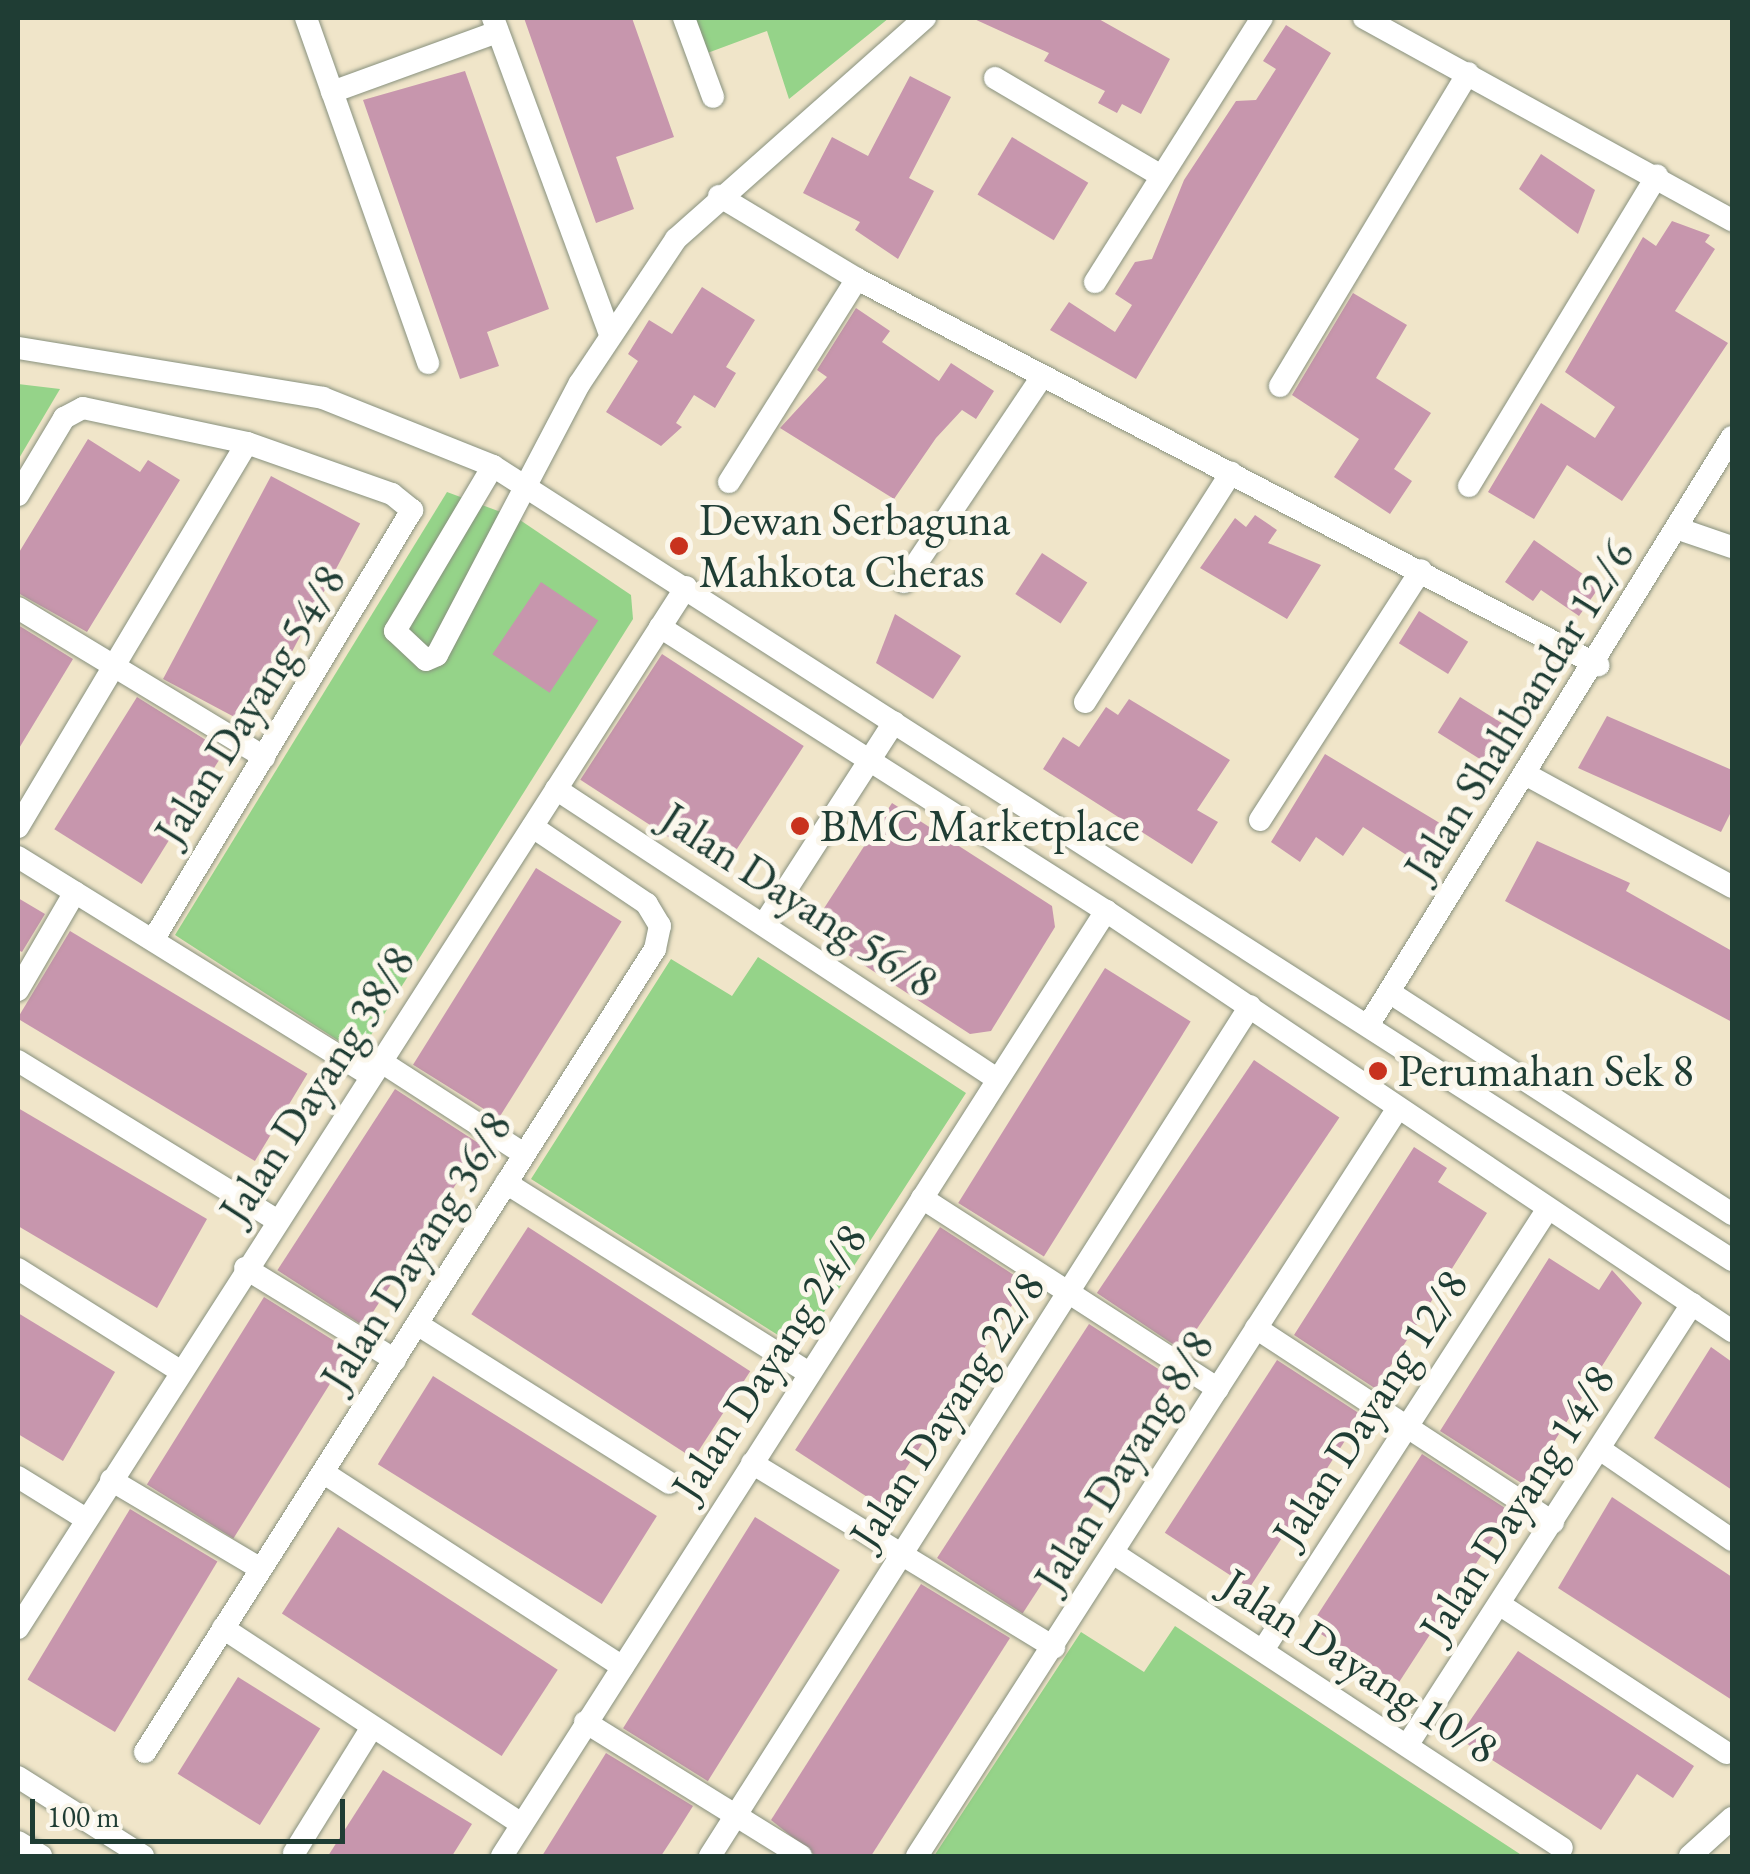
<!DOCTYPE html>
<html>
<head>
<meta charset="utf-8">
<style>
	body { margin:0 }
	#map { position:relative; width:1750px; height:1874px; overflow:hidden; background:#f0e5c9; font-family:"EB Garamond",serif }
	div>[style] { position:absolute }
	.green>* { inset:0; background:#95d389 }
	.building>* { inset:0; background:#c796ad; transform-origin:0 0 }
	.roads { filter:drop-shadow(0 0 2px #88917e) drop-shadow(0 0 2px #88917e) }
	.minor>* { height:22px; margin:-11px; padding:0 11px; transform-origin:11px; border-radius:11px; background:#fff }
	.dots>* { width:28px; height:28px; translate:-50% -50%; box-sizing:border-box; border:5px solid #fbf7ec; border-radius:50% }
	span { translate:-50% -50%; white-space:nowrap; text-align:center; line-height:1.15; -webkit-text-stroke:10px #fbf7ec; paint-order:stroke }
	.poi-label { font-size:45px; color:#1f3d34 }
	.left { translate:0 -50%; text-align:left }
	.street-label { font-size:45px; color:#1f3d34 }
	.frame { position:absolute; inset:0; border:20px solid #1f3d34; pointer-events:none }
	.scale { position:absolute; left:30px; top:1799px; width:315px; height:45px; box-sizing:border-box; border:5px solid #1f3d34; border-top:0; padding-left:12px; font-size:30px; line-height:35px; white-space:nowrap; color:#1f3d34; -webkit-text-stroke:8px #fbf7ec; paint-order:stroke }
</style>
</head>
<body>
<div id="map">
	<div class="green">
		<i style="clip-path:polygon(689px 18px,889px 18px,789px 99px,767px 31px,702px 55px)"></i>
		<i style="clip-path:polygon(18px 384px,60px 389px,18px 460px)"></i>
		<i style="clip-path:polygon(447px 492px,517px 518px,631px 595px,633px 619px,359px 1054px,175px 935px)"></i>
		<i style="clip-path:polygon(758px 957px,966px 1093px,800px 1349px,531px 1179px,671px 959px,732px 996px)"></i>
		<i style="clip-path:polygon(1175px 1626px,1405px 1779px,1523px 1856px,934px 1856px,1081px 1632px,1144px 1672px)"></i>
	</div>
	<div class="building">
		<i style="clip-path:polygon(524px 18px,632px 18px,674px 137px,616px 157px,634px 209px,596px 223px)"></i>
		<i style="clip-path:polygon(972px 18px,1097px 18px,1170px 59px,1141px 114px,1122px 104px,1117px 113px,1098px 103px,1105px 91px,1044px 61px,1049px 53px)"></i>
		<i style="clip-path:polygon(1286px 25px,1331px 53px,1136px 379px,1050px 330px,1069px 302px,1115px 332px,1132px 305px,1115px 294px,1135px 262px,1152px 259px,1184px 180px,1236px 101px,1256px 100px,1276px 69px,1263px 61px)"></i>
		<i style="clip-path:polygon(465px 71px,549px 309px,487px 332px,499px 366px,460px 379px,363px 100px)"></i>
		<i style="clip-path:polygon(910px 76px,951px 97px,909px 178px,934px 191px,898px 259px,855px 230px,860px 222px,803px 193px,832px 137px,868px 156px)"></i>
		<i style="left:1012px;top:137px;width:89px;height:67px;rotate:31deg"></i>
		<i style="clip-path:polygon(1541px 154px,1595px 190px,1578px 234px,1519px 189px)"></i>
		<i style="clip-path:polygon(1672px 221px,1710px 235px,1705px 242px,1715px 249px,1675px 311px,1728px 343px,1622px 501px,1567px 465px,1534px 519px,1488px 492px,1541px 403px,1595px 438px,1615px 407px,1565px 372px,1643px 237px,1656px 246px)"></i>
		<i style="clip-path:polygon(702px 287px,755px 320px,726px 367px,736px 373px,715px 408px,694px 395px,676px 423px,682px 427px,661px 446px,606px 412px,638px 361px,628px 354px,649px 320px,672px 334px)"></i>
		<i style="clip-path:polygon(1353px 293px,1407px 325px,1376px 378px,1431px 413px,1394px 469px,1412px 481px,1390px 514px,1334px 477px,1359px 439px,1292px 395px)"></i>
		<i style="clip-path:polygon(856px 308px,890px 331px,882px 342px,939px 381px,951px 363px,994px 391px,976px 419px,962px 410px,936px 438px,894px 499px,780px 428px,827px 377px,817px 370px)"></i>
		<i style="clip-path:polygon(88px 439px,140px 472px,148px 460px,180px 480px,87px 632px,18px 593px,18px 554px)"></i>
		<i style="left:271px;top:476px;width:101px;height:230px;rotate:28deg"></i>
		<i style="clip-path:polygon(1255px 515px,1277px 530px,1268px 543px,1321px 565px,1287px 619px,1200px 568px,1235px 518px,1246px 527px)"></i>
		<i style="clip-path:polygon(1534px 540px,1600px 586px,1579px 616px,1541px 590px,1533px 601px,1505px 582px)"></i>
		<i style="left:1042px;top:553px;width:54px;height:49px;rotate:33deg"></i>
		<i style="left:541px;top:582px;width:69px;height:87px;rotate:34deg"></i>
		<i style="left:1419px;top:611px;width:58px;height:38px;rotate:32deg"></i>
		<i style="clip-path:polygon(895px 614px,961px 656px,933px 699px,876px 663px)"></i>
		<i style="clip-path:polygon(18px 625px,73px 659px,18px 750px)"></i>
		<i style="left:662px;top:654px;width:169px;height:150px;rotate:33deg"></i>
		<i style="left:137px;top:697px;width:103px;height:156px;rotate:32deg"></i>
		<i style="left:1460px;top:697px;width:52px;height:42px;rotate:32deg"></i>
		<i style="clip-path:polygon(1129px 699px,1230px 760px,1197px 810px,1218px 822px,1192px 864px,1043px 769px,1063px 737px,1079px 747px,1106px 707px,1118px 715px)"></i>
		<i style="clip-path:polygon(1607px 716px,1732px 770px,1732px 810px,1721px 832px,1578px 768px)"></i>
		<i style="clip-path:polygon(1325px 754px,1458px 834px,1443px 856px,1429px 847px,1419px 863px,1363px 827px,1343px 856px,1316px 837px,1300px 862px,1271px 842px)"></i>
		<i style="clip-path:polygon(892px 803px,1052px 906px,1055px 927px,991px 1031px,970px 1034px,810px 930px)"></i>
		<i style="clip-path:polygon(1537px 841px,1630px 883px,1626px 891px,1732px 951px,1732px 1022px,1505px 901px)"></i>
		<i style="left:536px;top:868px;width:101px;height:232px;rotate:32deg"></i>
		<i style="clip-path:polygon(18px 898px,45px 914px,22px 952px,18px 950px)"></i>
		<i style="left:70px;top:931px;width:277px;height:102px;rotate:31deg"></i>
		<i style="left:1105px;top:968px;width:101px;height:277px;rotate:32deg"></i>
		<i style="left:1254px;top:1060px;width:103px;height:281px;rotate:34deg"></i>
		<i style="left:395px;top:1089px;width:103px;height:216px;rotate:33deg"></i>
		<i style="clip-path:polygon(18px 1108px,207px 1219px,157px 1308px,18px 1226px)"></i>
		<i style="clip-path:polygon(1414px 1147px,1447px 1168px,1438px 1182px,1487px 1213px,1376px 1389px,1294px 1335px)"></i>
		<i style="left:528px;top:1227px;width:265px;height:104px;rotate:33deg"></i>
		<i style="left:940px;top:1227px;width:103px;height:266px;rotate:33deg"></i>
		<i style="clip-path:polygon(1549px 1258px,1599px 1290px,1612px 1270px,1642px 1303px,1526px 1486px,1440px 1431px)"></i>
		<i style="left:264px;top:1297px;width:102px;height:221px;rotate:32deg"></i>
		<i style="clip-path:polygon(18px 1313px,115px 1372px,63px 1461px,18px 1434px)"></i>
		<i style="left:1089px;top:1324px;width:102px;height:279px;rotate:33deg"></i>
		<i style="clip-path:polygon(1711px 1347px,1732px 1362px,1732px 1490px,1654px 1438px)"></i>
		<i style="left:1277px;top:1360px;width:101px;height:206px;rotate:33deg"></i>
		<i style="left:433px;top:1376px;width:264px;height:104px;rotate:32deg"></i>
		<i style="left:1422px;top:1454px;width:105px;height:206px;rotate:33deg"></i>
		<i style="clip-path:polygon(1612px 1497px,1732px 1577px,1732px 1700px,1558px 1588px)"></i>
		<i style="left:130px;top:1509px;width:102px;height:199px;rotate:31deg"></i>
		<i style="left:755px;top:1517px;width:100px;height:249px;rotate:32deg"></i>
		<i style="left:338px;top:1527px;width:262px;height:103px;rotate:33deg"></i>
		<i style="clip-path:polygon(921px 1584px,1010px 1638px,871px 1856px,816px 1856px,771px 1820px)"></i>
		<i style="clip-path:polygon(1518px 1651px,1694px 1766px,1673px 1798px,1637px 1774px,1601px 1830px,1458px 1738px)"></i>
		<i style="left:238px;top:1677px;width:97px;height:114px;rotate:32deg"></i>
		<i style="clip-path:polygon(606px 1753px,693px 1806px,676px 1833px,661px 1856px,542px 1856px)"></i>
		<i style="clip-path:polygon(383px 1770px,472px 1824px,452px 1856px,328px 1856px)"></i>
	</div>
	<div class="roads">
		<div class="minor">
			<i style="left:306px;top:18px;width:366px;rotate:70.5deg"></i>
			<i style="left:493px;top:18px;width:337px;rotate:69.7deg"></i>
			<i style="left:684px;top:18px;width:84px;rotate:69.8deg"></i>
			<i style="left:1364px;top:18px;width:420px;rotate:28.8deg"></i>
			<i style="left:995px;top:78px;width:191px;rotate:30.5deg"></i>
			<i style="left:332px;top:92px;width:176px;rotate:-20deg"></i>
			<i style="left:719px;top:196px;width:161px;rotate:31deg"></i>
			<i style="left:857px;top:279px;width:836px;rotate:27.52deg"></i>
			<i style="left:1095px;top:282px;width:312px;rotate:-57.7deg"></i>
			<i style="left:18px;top:348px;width:309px;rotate:9.3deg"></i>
			<i style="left:323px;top:398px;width:183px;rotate:21.8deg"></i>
			<i style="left:493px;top:466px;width:1472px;rotate:32.65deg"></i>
			<i style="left:1280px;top:386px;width:365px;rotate:-59deg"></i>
			<i style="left:493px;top:466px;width:192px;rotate:120.7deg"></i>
			<i style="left:395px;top:631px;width:42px;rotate:43.1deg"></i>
			<i style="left:426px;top:660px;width:12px;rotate:-24deg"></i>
			<i style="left:437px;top:655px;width:307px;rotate:-62.3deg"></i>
			<i style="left:580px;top:383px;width:173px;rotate:-56.3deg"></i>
			<i style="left:676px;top:239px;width:333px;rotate:-41.6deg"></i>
			<i style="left:729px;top:482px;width:240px;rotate:-57.8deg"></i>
			<i style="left:1469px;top:486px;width:363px;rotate:-58.8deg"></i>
			<i style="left:18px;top:495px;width:90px;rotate:-59.1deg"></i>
			<i style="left:64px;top:418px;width:21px;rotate:-28deg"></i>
			<i style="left:83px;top:408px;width:168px;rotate:12deg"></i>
			<i style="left:247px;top:443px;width:154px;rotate:19.4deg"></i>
			<i style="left:392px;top:494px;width:26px;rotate:39deg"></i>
			<i style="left:412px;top:510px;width:502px;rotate:121.06deg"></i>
			<i style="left:1679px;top:529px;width:56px;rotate:18.8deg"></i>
			<i style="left:904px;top:582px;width:247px;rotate:-56.1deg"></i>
			<i style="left:18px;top:608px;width:288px;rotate:31.2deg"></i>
			<i style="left:660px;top:627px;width:529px;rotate:32.49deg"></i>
			<i style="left:1106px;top:911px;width:754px;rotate:33.86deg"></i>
			<i style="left:1085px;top:702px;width:272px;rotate:-57.5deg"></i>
			<i style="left:1527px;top:775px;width:234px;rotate:28.6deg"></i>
			<i style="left:556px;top:789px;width:528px;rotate:33.33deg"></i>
			<i style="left:1260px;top:820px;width:297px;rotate:-57.2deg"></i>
			<i style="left:18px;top:827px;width:447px;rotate:-59.2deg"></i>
			<i style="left:18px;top:857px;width:414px;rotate:31.8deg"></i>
			<i style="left:764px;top:924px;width:240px;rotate:-57.2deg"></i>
			<i style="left:18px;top:990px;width:113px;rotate:-59.8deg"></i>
			<i style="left:1389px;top:992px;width:409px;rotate:32.9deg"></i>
			<i style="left:1369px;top:1024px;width:690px;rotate:-58.27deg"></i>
			<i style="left:18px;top:1061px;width:303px;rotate:31.6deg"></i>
			<i style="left:380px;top:1061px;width:171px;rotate:32.9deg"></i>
			<i style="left:506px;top:1183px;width:358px;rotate:32.1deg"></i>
			<i style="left:922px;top:1198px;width:352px;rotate:32.8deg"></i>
			<i style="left:245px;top:1268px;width:176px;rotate:31.5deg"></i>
			<i style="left:18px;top:1269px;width:191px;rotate:32.2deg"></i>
			<i style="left:417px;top:1324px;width:298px;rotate:32.2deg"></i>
			<i style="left:1256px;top:1328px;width:355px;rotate:33.2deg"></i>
			<i style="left:1601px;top:1450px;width:159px;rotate:34.5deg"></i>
			<i style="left:752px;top:1463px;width:354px;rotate:31.4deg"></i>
			<i style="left:324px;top:1473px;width:356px;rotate:33deg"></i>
			<i style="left:18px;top:1477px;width:80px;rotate:31.7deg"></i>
			<i style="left:111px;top:1480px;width:174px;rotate:30.7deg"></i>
			<i style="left:1113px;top:1553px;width:537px;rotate:33.31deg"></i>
			<i style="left:1499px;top:1604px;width:272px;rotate:33.2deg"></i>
			<i style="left:18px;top:1628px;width:1237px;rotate:-57.31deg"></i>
			<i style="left:223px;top:1628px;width:357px;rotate:33.3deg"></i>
			<i style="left:1263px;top:1650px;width:524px;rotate:-57.16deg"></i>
			<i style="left:585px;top:1722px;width:254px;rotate:31.8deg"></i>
			<i style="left:1408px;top:1744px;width:524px;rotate:-57.16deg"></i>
			<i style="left:145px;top:1752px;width:951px;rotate:-57.58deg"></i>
			<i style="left:655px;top:949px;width:24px;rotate:-78deg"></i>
			<i style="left:660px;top:926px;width:26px;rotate:-121deg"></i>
			<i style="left:647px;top:904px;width:138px;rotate:-146deg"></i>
			<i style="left:18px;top:1777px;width:148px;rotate:32.3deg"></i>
			<i style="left:18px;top:1842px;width:27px;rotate:31deg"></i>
			<i style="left:294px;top:1853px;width:148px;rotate:-58.2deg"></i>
			<i style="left:502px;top:1856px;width:1122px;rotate:-57.42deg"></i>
			<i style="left:710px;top:1856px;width:1007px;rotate:-57.57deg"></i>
			<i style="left:917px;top:1856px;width:889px;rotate:-57.26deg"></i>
			<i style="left:1690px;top:1856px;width:57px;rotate:-42.1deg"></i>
		</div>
	</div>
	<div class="dots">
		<i style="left:679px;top:546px;background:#c8321e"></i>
		<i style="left:800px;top:826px;background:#c8321e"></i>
		<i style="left:1378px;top:1071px;background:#c8321e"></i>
	</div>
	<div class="poi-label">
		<span class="left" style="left:699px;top:546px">Dewan Serbaguna<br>Mahkota Cheras</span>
		<span class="left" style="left:820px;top:826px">BMC Marketplace</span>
		<span class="left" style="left:1398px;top:1071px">Perumahan Sek 8</span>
	</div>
	<div class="street-label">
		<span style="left:250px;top:705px;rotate:-58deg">Jalan Dayang 54/8</span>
		<span style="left:1519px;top:710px;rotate:-58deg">Jalan Shahbandar 12/6</span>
		<span style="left:799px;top:900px;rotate:33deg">Jalan Dayang 56/8</span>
		<span style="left:317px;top:1085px;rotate:-57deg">Jalan Dayang 38/8</span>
		<span style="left:416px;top:1251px;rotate:-58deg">Jalan Dayang 36/8</span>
		<span style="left:769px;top:1362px;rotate:-57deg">Jalan Dayang 24/8</span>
		<span style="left:1370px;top:1408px;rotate:-57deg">Jalan Dayang 12/8</span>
		<span style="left:947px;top:1410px;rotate:-57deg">Jalan Dayang 22/8</span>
		<span style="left:1124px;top:1461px;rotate:-58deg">Jalan Dayang 8/8</span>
		<span style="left:1517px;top:1503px;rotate:-57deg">Jalan Dayang 14/8</span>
		<span style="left:1360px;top:1666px;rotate:33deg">Jalan Dayang 10/8</span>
	</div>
	<div class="frame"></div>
	<div class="scale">100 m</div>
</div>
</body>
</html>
